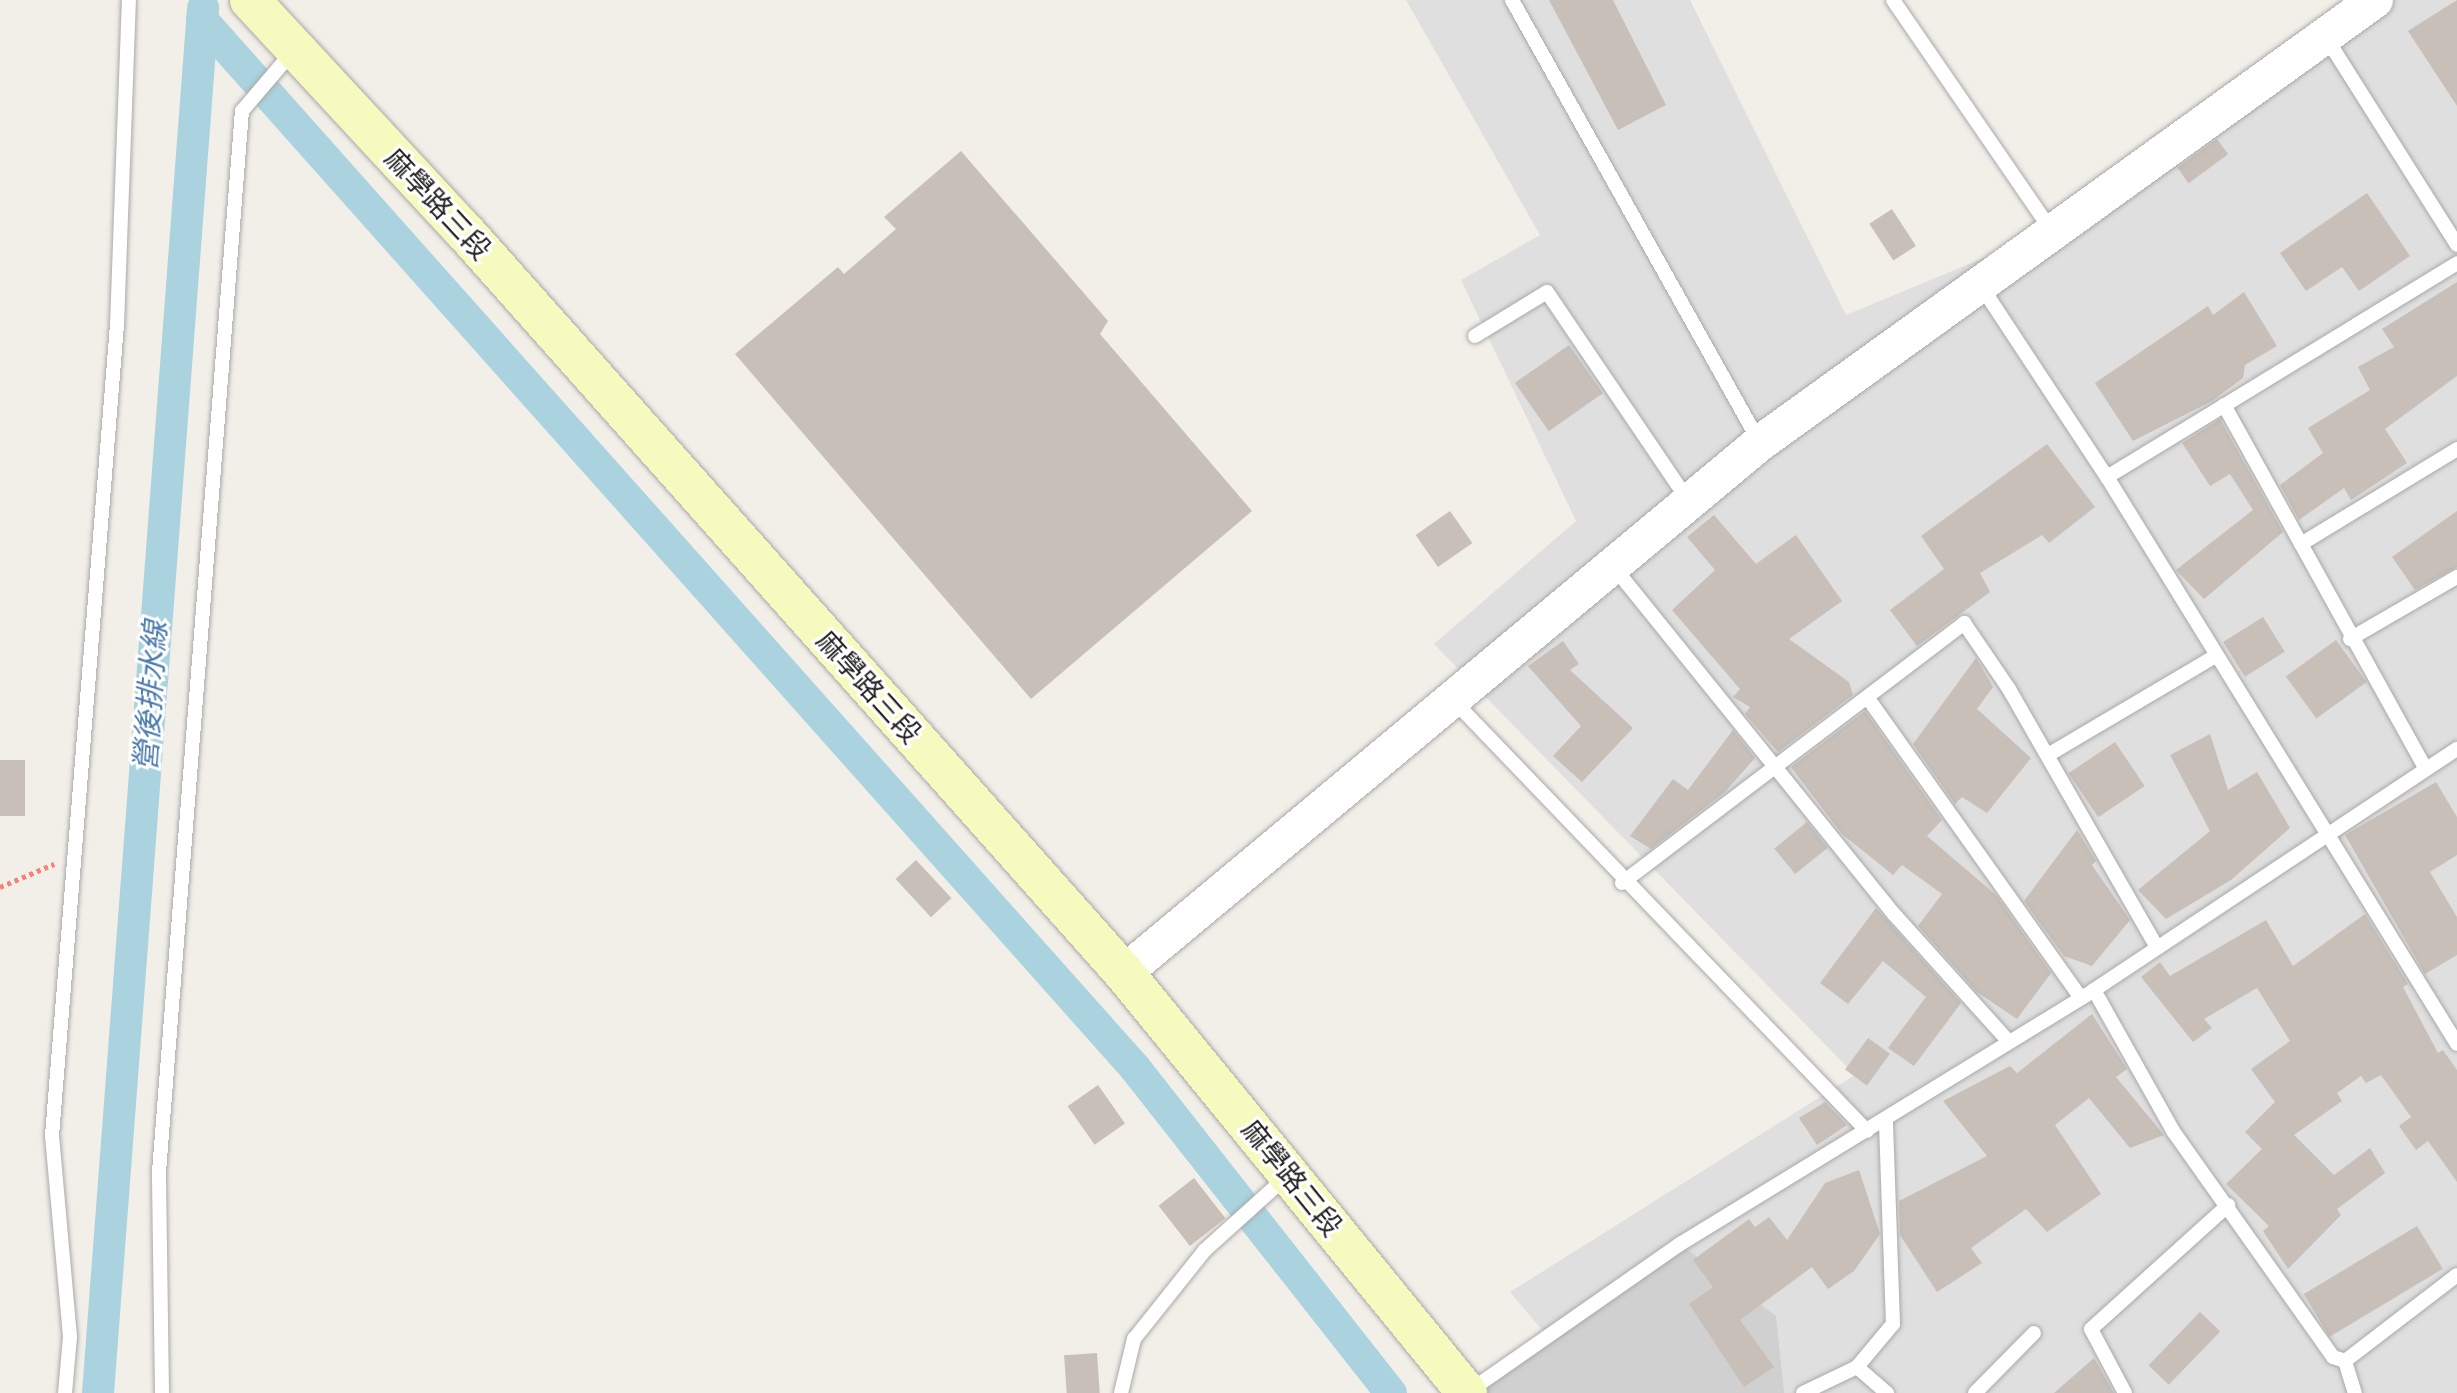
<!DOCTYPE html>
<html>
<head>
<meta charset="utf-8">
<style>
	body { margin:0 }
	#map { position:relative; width:2457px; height:1393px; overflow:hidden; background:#f2efe9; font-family:Figtree,"Noto Sans TC",sans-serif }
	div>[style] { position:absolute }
	.residential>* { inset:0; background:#e0dfdf }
	.religious>* { inset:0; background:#d0d0d0 }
	.canal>* { height:32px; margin:-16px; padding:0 16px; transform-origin:16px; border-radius:16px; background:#aad3df }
	.building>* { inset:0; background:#c7bfb8; transform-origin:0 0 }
	.path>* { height:5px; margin-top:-2.5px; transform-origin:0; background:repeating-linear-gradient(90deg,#fa8072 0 4px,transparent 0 8px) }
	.roads { filter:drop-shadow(0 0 2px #a9a9a9) drop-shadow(0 0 2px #a9a9a9) }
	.service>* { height:14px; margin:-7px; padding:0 7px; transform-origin:7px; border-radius:7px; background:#fff }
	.tertiary>* { height:36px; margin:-18px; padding:0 18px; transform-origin:18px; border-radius:18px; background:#fff }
	.secondary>* { height:40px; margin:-20px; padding:0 20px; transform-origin:20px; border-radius:20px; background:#f7fabf }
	span { translate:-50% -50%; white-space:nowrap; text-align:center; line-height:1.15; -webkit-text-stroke:6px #fff; paint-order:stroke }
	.street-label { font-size:28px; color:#222 }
	.water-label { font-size:30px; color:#4a7aab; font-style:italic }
</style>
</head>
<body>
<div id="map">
	<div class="residential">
		<i style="clip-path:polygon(1406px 0,1690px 0,1846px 315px,2051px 230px,2377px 0,2457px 0,2457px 1393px,1595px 1393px,1510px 1292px,1855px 1075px,1434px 644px,1576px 521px,1461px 280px,1540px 235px)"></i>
	</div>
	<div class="religious">
		<i style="clip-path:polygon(1680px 1244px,1776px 1316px,1784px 1393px,1467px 1393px)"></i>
	</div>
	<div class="canal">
		<i style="left:202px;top:20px;width:1403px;rotate:48.32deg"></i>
		<i style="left:1135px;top:1068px;width:414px;rotate:51.8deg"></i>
		<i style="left:98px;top:1393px;width:1389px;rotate:-85.66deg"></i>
	</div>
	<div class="building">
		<i style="clip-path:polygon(1549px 0,1613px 0,1666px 105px,1618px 130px)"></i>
		<i style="clip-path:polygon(2457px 0,2457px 106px,2408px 31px)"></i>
		<i style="left:2217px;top:139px;width:19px;height:49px;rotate:54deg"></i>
		<i style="clip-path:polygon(961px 151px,1108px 321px,1100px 334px,1252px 511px,1031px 699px,735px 354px,838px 267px,844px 274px,896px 229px,884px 217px)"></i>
		<i style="clip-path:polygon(2367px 193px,2410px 256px,2359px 291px,2342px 267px,2306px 291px,2280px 253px)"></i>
		<i style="left:1892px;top:209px;width:44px;height:27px;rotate:57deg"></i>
		<i style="clip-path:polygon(2457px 282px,2457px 376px,2385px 429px,2407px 463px,2351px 500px,2344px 488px,2299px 520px,2280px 485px,2323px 453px,2308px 428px,2370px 390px,2358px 367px,2394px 347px,2382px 329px)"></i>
		<i style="clip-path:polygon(2244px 292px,2277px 346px,2245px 365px,2243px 378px,2212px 401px,2133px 441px,2095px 383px,2208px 306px,2213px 315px)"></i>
		<i style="left:1569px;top:345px;width:59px;height:66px;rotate:55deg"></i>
		<i style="clip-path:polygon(2220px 419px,2283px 532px,2204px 599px,2176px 570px,2253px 510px,2230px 474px,2210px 486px,2182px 443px)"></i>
		<i style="clip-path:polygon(2047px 444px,2095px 507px,2049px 543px,2042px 535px,1980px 573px,1990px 592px,1917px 646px,1890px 610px,1944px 569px,1921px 536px)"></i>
		<i style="left:1450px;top:511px;width:39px;height:42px;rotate:55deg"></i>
		<i style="clip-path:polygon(2457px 511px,2457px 567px,2415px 590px,2392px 557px)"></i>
		<i style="clip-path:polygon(1714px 515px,1756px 564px,1796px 535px,1842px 601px,1789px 639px,1849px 682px,1853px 695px,1778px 752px,1745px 714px,1750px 707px,1733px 697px,1740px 689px,1672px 610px,1715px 570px,1687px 537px)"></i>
		<i style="left:2263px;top:617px;width:41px;height:47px;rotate:58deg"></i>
		<i style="left:2336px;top:640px;width:52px;height:62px;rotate:54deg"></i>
		<i style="clip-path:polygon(1563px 641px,1579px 664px,1570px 670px,1633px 728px,1582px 782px,1553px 756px,1581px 726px,1528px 666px)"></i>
		<i style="clip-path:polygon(1976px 658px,1993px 687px,1977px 709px,2031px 758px,1987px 813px,1962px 797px,1955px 804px,1913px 744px)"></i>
		<i style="clip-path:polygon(1865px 711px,1942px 820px,1927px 836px,1996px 895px,2051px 973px,2017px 1019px,1977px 992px,1918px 926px,1942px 894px,1902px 865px,1893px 875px,1842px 834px,1791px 767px)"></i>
		<i style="clip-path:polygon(1733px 730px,1755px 758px,1725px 792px,1651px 849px,1630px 836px,1673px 779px,1688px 790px)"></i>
		<i style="clip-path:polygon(2210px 734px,2228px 790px,2257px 772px,2290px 828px,2231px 880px,2166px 919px,2138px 890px,2210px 831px,2170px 755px)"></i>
		<i style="left:2115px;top:742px;width:53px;height:56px;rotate:56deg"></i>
		<i style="left:0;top:760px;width:25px;height:56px"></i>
		<i style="clip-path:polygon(2436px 782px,2457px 817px,2457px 855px,2430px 872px,2457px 917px,2457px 955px,2425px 974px,2345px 835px)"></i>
		<i style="left:1807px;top:822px;width:33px;height:42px;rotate:51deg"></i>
		<i style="clip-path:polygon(2077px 830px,2096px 861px,2092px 865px,2130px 920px,2092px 966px,2064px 956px,2024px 901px)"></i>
		<i style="left:916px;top:860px;width:52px;height:28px;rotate:47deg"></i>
		<i style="clip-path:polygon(1876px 908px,1961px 1003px,1914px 1066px,1888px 1048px,1926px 997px,1883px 961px,1848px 1004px,1820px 983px)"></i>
		<i style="clip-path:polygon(2365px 914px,2408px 984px,2403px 987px,2438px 1053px,2443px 1050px,2457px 1070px,2457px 1182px,2428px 1141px,2416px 1150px,2399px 1126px,2411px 1117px,2381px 1075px,2366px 1083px,2361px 1076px,2337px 1093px,2342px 1101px,2294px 1135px,2334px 1175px,2370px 1148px,2385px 1173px,2337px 1209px,2341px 1215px,2288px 1269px,2263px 1231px,2269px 1226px,2226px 1184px,2262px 1149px,2245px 1132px,2275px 1102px,2251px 1069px,2290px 1041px,2257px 988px,2204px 1019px,2212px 1028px,2193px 1042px,2141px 977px,2160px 962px,2170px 976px,2266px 920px,2293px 966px)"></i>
		<i style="clip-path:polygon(2092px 1014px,2127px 1069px,2116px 1077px,2164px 1135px,2130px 1148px,2089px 1098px,2055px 1125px,2101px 1194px,2047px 1232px,2026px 1209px,1971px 1248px,1982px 1263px,1937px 1292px,1900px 1235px,1899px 1201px,1987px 1156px,1943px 1101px,2010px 1066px,2017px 1073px)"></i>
		<i style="left:1868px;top:1038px;width:27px;height:39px;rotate:36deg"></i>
		<i style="left:1098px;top:1085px;width:47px;height:37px;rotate:55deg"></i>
		<i style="clip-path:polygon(1825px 1102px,1847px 1125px,1817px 1145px,1799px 1118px)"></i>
		<i style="clip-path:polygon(1859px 1170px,1880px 1234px,1854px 1271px,1828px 1289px,1812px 1267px,1740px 1320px,1774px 1367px,1744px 1387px,1689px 1304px,1713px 1287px,1693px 1260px,1749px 1219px,1755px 1227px,1769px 1217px,1787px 1240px,1825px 1183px)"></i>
		<i style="left:1194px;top:1178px;width:51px;height:45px;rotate:52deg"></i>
		<i style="left:2417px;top:1226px;width:50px;height:132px;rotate:59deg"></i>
		<i style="left:2200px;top:1312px;width:28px;height:74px;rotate:44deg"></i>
		<i style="left:1097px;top:1353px;width:40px;height:33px;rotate:86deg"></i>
		<i style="clip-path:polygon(2094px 1358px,2114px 1393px,2054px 1393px)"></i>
	</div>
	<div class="path">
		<i style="left:0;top:887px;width:59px;rotate:-23.1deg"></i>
	</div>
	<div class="roads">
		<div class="service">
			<i style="left:1512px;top:0;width:508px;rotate:60.76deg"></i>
			<i style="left:1893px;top:0;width:279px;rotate:55.5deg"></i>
			<i style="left:2325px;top:36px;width:247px;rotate:57.7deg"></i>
			<i style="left:1981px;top:286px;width:229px;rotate:56.6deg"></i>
			<i style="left:2107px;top:477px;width:666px;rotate:58.31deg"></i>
			<i style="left:1475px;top:336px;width:84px;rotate:-31.4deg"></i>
			<i style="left:1547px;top:292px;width:251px;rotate:55.9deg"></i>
			<i style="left:2224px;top:405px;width:416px;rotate:61deg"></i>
			<i style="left:2107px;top:477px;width:410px;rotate:-31.4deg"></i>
			<i style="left:2301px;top:544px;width:183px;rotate:-31.3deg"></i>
			<i style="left:1613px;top:566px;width:446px;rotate:51.1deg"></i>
			<i style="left:1893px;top:913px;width:173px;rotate:48deg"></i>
			<i style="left:2350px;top:639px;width:124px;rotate:-30.1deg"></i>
			<i style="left:1867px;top:697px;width:369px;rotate:54.6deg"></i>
			<i style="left:1452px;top:699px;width:599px;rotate:46.15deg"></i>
			<i style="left:2048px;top:755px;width:193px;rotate:-30.6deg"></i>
			<i style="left:1622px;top:883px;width:430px;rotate:-37.2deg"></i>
			<i style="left:1964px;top:623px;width:80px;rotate:55.7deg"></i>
			<i style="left:2009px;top:689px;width:297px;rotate:60.2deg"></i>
			<i style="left:2094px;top:990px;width:162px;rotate:60.7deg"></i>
			<i style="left:2173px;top:1131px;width:277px;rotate:54.7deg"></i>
			<i style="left:2333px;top:1357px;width:13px;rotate:18deg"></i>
			<i style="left:2345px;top:1361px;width:141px;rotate:-37.5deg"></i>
			<i style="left:2345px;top:1361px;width:34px;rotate:73deg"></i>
			<i style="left:1857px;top:1367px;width:40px;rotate:41deg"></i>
			<i style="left:1468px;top:1392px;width:259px;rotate:-34.9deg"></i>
			<i style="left:1680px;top:1244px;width:486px;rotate:-31.5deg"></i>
			<i style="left:2094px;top:990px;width:436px;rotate:-33.6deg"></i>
			<i style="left:65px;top:1393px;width:56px;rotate:-84.9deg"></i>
			<i style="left:70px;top:1337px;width:202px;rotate:-95.1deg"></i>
			<i style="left:52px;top:1136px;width:814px;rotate:-85.42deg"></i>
			<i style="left:117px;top:325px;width:325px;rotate:-87.9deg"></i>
			<i style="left:162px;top:1393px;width:221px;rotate:-90.8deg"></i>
			<i style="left:159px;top:1172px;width:1064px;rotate:-85.53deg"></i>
			<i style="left:242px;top:111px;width:82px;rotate:-49.5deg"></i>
			<i style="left:1121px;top:1393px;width:56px;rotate:-76.5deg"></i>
			<i style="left:1134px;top:1339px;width:114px;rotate:-51.4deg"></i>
			<i style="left:1205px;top:1250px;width:108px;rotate:-42deg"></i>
			<i style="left:1803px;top:1393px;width:60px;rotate:-25.7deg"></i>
			<i style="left:1857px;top:1367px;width:56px;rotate:-50.1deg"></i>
			<i style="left:1893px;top:1324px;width:203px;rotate:-92deg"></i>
			<i style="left:1975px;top:1393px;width:84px;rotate:-45.5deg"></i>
			<i style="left:2125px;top:1393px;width:72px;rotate:-118deg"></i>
			<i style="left:2091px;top:1329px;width:185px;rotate:-42.1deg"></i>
		</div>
		<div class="tertiary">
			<i style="left:1124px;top:973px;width:828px;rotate:-39.81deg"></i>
			<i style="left:1760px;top:443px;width:758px;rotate:-35.77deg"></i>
		</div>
		<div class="secondary">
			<i style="left:250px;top:0;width:318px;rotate:47.2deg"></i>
			<i style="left:466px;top:233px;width:990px;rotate:48.36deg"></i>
			<i style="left:1124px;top:973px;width:542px;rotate:50.76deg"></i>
		</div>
	</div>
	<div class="street-label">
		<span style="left:438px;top:204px;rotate:47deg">麻學路三段</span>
		<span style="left:869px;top:687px;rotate:48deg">麻學路三段</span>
		<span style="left:1292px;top:1178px;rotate:51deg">麻學路三段</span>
	</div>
	<div class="water-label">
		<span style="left:151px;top:696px;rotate:-86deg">營後排水線</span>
	</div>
</div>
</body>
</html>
